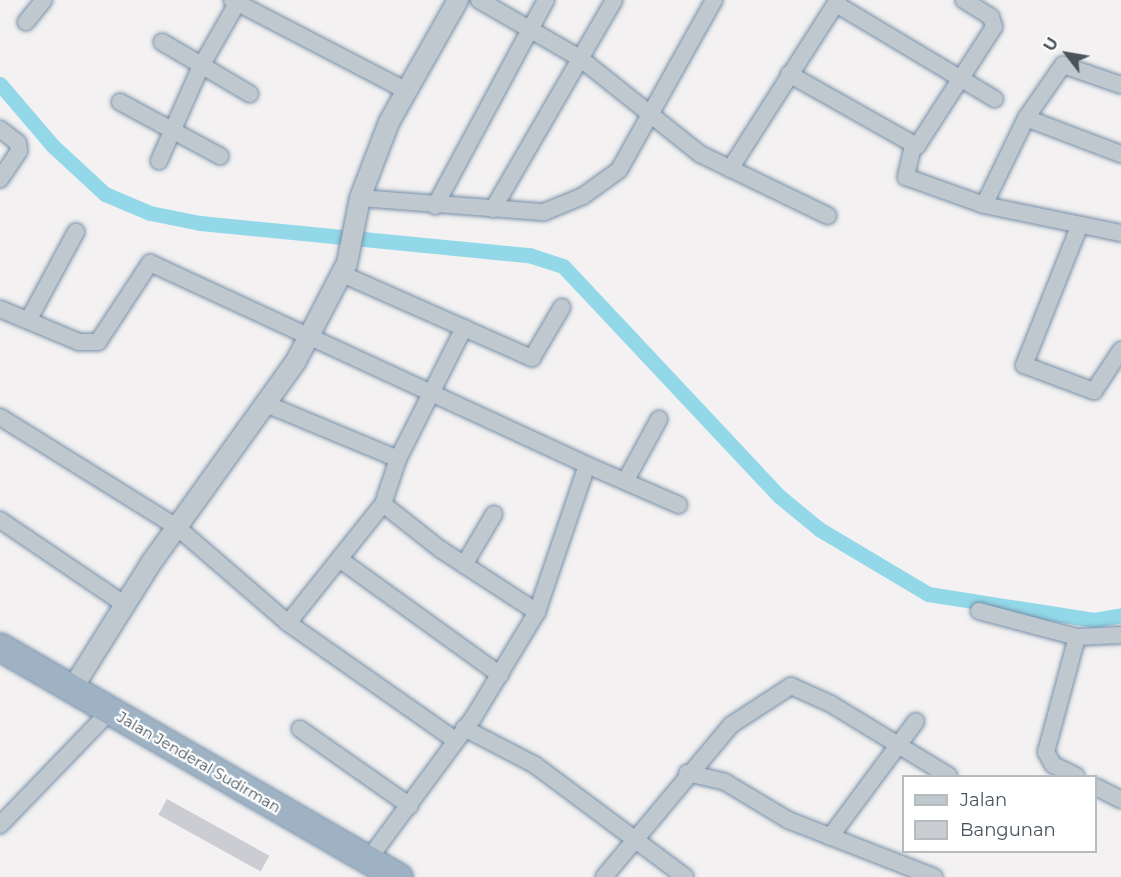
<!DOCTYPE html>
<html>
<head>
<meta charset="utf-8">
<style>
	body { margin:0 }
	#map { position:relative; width:1121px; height:877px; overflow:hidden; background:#f3f1f1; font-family:Montserrat,sans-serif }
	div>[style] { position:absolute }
	.canal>* { height:15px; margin:-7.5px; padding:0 7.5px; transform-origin:7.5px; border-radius:7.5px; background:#92d8e8 }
	.building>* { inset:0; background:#cbcdd3; transform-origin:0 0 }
	.roads { filter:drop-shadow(0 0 2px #768fa8) drop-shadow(0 0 2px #768fa8) }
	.minor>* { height:16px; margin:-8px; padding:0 8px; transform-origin:8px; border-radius:8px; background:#bfc8ce }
	.tertiary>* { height:20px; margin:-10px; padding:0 10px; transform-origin:10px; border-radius:10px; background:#bfc8ce }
	.trunk>* { height:27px; margin:-13.5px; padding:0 13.5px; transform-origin:13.5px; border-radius:13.5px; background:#9eb2c4 }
	span { translate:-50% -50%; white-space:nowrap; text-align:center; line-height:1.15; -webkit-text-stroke:4.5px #fff; paint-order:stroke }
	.street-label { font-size:15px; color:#49545d }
	.legend { position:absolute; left:902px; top:775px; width:195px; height:78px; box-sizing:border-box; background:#fff; border:2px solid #b6bbbe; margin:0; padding:8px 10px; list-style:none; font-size:18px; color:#49545d }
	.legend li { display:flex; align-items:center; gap:12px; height:30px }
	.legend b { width:30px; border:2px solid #b6bbbe }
	.north { position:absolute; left:1037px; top:24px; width:60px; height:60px; -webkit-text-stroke:4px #fff; paint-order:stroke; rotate:301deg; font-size:16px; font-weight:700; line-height:24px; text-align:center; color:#49545d }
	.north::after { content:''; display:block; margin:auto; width:21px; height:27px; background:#49545d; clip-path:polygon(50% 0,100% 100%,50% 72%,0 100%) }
</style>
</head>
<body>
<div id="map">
	<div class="canal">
		<i style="left:0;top:84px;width:82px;rotate:49.5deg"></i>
		<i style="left:53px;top:146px;width:71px;rotate:42.7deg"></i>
		<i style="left:105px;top:194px;width:49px;rotate:22.9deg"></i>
		<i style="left:150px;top:213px;width:51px;rotate:11.3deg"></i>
		<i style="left:200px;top:223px;width:331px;rotate:5.6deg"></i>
		<i style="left:529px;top:255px;width:36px;rotate:18deg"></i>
		<i style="left:563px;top:266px;width:316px;rotate:46.8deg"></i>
		<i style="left:779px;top:496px;width:52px;rotate:39.5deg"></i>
		<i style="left:819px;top:529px;width:127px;rotate:30.8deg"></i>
		<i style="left:928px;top:594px;width:168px;rotate:8.9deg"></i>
		<i style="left:1094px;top:620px;width:27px;rotate:-10deg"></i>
	</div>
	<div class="building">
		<i style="left:167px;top:799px;width:117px;height:18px;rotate:29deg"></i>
	</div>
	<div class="roads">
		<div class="minor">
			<i style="left:232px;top:0;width:197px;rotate:27.5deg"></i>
			<i style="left:479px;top:0;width:118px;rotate:30deg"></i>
			<i style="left:581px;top:59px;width:152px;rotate:38.6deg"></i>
			<i style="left:700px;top:154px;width:142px;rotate:25.8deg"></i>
			<i style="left:836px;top:4px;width:185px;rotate:30.9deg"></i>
			<i style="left:26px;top:22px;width:28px;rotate:-51deg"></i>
			<i style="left:162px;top:42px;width:102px;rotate:30.6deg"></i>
			<i style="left:789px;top:74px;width:147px;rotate:29.4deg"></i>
			<i style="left:917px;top:146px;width:142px;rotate:-57.1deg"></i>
			<i style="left:994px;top:27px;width:10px;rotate:-107deg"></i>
			<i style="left:991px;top:17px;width:32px;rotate:-148deg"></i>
			<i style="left:120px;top:102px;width:114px;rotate:28.4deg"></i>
			<i style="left:1026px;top:118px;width:65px;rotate:-55.1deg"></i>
			<i style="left:1063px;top:65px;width:61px;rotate:19deg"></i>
			<i style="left:0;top:129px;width:23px;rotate:38deg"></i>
			<i style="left:18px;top:143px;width:8px;rotate:83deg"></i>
			<i style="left:19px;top:151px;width:34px;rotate:124deg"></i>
			<i style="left:913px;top:146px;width:32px;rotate:103deg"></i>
			<i style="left:906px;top:177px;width:83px;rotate:19.7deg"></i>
			<i style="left:984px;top:205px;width:97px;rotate:-64.2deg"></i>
			<i style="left:1026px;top:118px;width:102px;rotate:20.8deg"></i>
			<i style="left:159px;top:161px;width:102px;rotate:-66.2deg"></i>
			<i style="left:200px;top:68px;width:78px;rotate:-60.2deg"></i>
			<i style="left:730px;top:169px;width:201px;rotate:-57.4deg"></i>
			<i style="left:360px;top:198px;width:185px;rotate:4.4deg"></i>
			<i style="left:544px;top:212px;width:42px;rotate:-22.3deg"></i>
			<i style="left:583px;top:196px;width:44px;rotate:-35.8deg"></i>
			<i style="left:619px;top:170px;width:195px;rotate:-60.8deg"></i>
			<i style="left:984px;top:205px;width:140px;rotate:11.6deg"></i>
			<i style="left:435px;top:206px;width:234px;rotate:-61.7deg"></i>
			<i style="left:493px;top:209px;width:241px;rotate:-59.9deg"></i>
			<i style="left:1079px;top:227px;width:149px;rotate:111.7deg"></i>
			<i style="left:1024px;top:365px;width:75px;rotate:20.4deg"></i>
			<i style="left:1094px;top:391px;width:49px;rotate:-56.6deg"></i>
			<i style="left:342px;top:274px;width:208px;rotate:23.9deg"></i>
			<i style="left:532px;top:358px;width:59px;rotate:-59.5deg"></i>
			<i style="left:0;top:309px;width:86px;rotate:22.7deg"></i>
			<i style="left:79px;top:342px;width:19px"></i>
			<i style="left:98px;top:342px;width:95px;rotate:-56.6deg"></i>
			<i style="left:150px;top:263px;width:481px;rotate:24.8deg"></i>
			<i style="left:587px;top:465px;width:155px;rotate:108.8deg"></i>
			<i style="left:537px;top:612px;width:124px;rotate:121.1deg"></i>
			<i style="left:473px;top:718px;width:177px;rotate:126.5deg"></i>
			<i style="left:30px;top:317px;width:97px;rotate:-61.6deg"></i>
			<i style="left:266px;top:404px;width:143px;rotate:22.6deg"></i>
			<i style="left:0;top:417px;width:210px;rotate:31.9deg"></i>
			<i style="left:178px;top:528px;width:145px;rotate:40.8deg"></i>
			<i style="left:288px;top:623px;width:204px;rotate:35deg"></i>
			<i style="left:587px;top:465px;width:100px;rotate:23.5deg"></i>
			<i style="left:627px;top:478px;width:67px;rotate:-61.5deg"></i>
			<i style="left:383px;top:504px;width:73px;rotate:38.3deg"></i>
			<i style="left:440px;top:549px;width:116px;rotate:33deg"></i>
			<i style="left:0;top:520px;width:150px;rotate:34.1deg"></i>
			<i style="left:342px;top:561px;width:195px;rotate:35.8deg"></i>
			<i style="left:464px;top:565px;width:59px;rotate:-59.5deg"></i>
			<i style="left:979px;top:611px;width:101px;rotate:14.9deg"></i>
			<i style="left:1077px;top:637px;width:44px;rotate:-2.6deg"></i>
			<i style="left:288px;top:623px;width:152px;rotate:-51.4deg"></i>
			<i style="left:383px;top:504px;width:47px;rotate:-71.6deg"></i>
			<i style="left:398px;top:459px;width:147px;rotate:-63.3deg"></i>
			<i style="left:464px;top:728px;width:80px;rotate:27.5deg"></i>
			<i style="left:535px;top:765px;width:187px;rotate:36.7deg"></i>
			<i style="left:300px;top:729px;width:134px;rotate:35deg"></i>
			<i style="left:687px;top:773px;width:39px;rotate:13deg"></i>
			<i style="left:725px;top:782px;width:74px;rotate:31.1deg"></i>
			<i style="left:788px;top:820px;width:157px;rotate:21.3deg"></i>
			<i style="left:1076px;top:776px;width:25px;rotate:-154deg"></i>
			<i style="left:1053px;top:765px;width:15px;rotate:-118deg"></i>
			<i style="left:1046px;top:752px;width:119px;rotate:-74.9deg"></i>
			<i style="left:1096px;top:787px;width:28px;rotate:27deg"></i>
			<i style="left:0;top:825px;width:158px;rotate:-46deg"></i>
			<i style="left:830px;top:837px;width:144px;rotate:-53.4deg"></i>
			<i style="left:604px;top:877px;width:198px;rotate:-50.1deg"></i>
			<i style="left:731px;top:725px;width:72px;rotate:-33deg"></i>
			<i style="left:791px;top:686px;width:44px;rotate:24.2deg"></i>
			<i style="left:831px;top:704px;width:138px;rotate:31.4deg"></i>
		</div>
		<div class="tertiary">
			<i style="left:72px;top:689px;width:149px;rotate:-57.9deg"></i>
			<i style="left:151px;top:563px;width:249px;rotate:-54.3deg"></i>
			<i style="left:296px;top:361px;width:110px;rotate:-62.5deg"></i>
			<i style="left:347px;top:263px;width:66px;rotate:-78.7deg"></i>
			<i style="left:360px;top:198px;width:81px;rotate:-69.1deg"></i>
			<i style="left:389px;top:122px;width:140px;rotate:-60.5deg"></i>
		</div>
		<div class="trunk">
			<i style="left:0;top:647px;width:460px;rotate:30deg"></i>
		</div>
	</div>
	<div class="street-label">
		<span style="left:199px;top:762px;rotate:30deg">Jalan Jenderal Sudirman</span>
	</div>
	<ul class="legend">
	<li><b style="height:8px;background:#bfc8ce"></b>Jalan</li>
	<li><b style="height:16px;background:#cbcdd3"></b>Bangunan</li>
	</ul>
	<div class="north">U</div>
</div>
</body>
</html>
